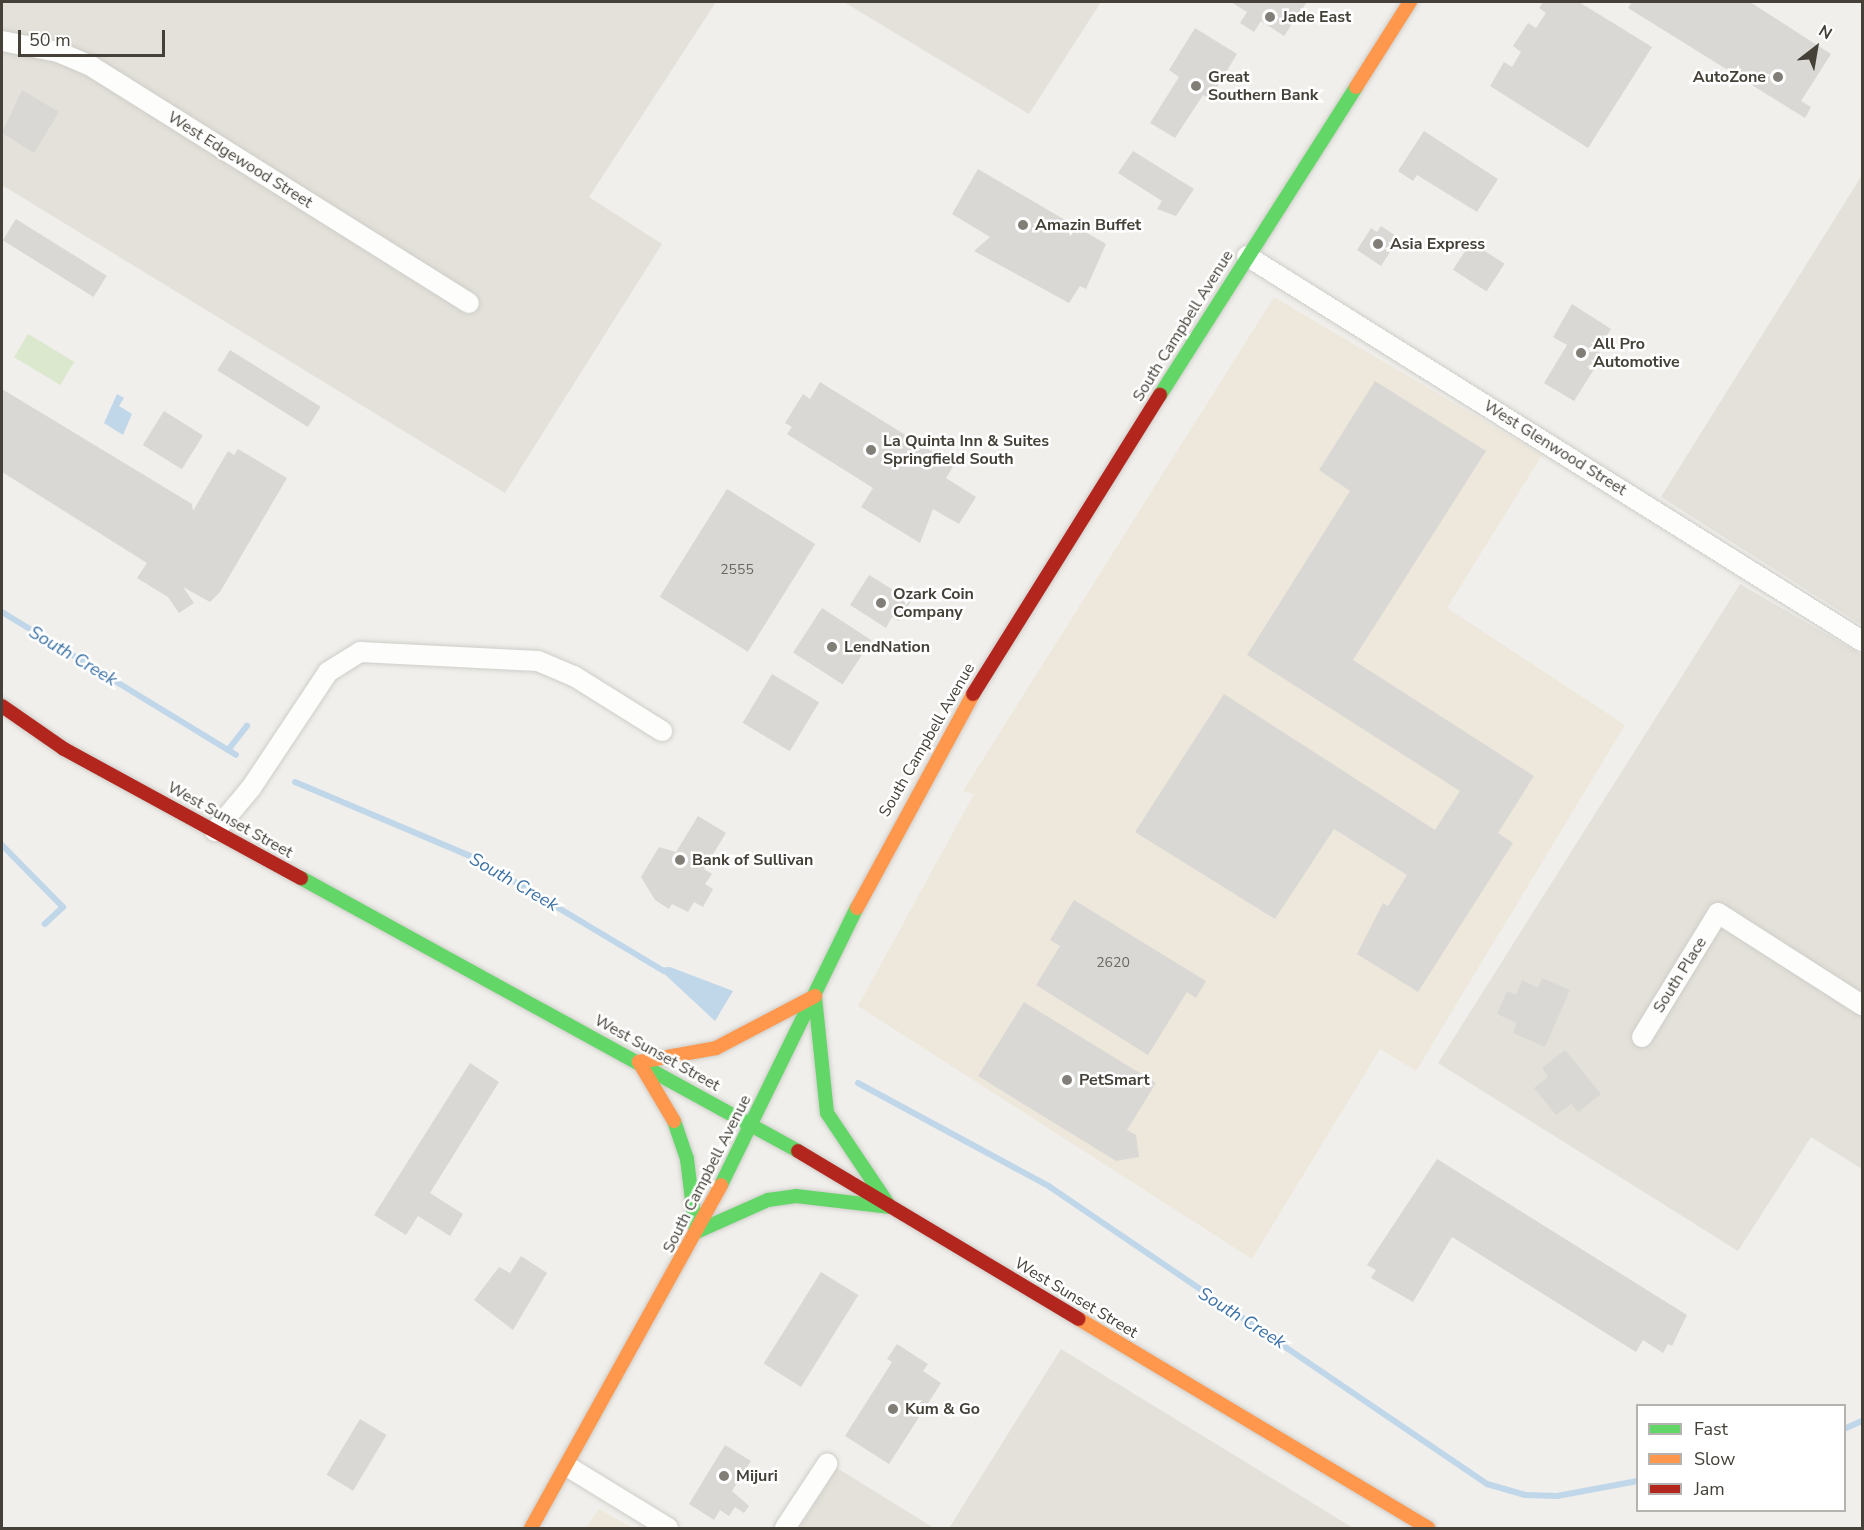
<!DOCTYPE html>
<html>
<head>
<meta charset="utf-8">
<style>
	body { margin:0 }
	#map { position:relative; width:1864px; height:1530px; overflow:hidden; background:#f0efeb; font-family:"Nunito Sans",sans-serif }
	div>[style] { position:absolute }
	.residential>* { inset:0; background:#e3e1d9 }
	.commercial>* { inset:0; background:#eee8dc }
	.green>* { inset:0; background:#dbe8ce; transform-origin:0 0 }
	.water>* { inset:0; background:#c0d6e9 }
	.stream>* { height:6px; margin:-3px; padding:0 3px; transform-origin:3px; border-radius:3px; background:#c0d6e9 }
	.building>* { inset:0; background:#d9d8d4; transform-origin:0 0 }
	.roads { filter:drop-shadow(0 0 2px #cecdc9) drop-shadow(0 0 2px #cecdc9) }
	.street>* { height:20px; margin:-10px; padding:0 10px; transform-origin:10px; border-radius:10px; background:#fdfdfc }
	.fast>* { height:14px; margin:-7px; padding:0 7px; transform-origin:7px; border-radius:7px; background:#63d668 }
	.slow>* { height:14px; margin:-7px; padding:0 7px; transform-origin:7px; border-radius:7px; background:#ff974d }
	.jam>* { height:14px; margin:-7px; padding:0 7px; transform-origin:7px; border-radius:7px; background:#b3261e }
	.dots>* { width:16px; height:16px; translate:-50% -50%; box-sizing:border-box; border:3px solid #fff; border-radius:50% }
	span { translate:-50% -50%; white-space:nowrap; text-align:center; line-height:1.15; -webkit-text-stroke:5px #fff; paint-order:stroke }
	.number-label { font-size:14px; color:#6b6860 }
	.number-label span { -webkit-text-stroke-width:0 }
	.poi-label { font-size:16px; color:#454138; font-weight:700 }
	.left { translate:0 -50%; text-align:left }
	.right { translate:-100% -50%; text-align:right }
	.street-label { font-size:16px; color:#454138 }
	.water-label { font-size:18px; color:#3c71a5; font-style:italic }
	.frame { position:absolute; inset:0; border:3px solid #454138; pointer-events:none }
	.legend { position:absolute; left:1636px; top:1404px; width:210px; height:108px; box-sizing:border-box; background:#fff; border:2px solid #b5b3af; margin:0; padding:8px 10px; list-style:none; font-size:18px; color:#454138 }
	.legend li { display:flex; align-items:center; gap:12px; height:30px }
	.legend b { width:30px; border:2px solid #b5b3af }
	.north { position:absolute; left:1786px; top:18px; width:60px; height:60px; -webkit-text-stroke:4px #fff; paint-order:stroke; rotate:31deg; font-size:16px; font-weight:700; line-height:24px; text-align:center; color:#454138 }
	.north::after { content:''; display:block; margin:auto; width:21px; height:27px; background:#454138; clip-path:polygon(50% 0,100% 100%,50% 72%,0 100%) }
	.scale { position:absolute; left:18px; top:30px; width:147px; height:27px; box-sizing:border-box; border:3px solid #454138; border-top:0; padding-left:8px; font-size:18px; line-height:21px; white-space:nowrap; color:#454138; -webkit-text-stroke:4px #fff; paint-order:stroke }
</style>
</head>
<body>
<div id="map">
	<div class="residential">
		<i style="clip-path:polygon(2px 2px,716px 2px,589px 197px,662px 244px,505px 493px,2px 185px)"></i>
		<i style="clip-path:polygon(844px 2px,1101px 2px,1029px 114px)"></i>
		<i style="clip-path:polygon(1862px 175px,1862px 625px,1661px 497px)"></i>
		<i style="clip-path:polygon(1740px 584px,1862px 655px,1862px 1169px,1811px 1137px,1738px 1251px,1438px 1063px)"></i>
		<i style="clip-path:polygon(1061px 1349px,1353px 1528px,949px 1528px)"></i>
		<i style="clip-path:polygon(837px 1468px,934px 1528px,799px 1528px)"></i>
	</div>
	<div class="commercial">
		<i style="clip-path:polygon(1274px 297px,1542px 455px,1447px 608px,1625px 725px,1416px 1071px,1380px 1049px,1252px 1259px,858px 1006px,974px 794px,963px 791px)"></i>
		<i style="clip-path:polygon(599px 1509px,633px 1528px,586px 1528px)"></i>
	</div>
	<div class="green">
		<i style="left:28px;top:334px;width:54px;height:27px;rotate:31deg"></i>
	</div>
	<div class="water">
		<i style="clip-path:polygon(117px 394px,124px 398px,119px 406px,132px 414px,123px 435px,104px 423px)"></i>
		<i style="clip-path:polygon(670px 967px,733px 991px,715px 1021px,658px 968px)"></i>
	</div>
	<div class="stream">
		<i style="left:2px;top:612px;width:274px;rotate:31.4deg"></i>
		<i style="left:228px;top:750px;width:31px;rotate:-52deg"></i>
		<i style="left:295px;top:782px;width:195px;rotate:22.9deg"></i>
		<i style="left:475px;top:858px;width:220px;rotate:30.9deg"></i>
		<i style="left:2px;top:845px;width:87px;rotate:45.5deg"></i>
		<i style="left:63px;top:907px;width:25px;rotate:137deg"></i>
		<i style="left:858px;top:1083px;width:218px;rotate:28.4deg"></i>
		<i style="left:1050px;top:1187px;width:528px;rotate:34.2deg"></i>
		<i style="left:1487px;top:1484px;width:40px;rotate:16deg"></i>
		<i style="left:1525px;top:1495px;width:32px;rotate:2deg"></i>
		<i style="left:1557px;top:1496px;width:82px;rotate:-10.5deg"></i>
		<i style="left:1844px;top:1429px;width:20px;rotate:-24deg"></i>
	</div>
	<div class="building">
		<i style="clip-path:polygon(1231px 2px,1307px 2px,1284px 36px,1261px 21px,1254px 32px,1240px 23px,1247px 12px)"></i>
		<i style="clip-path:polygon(1543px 2px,1579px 2px,1652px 47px,1588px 148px,1490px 86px,1504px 62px,1512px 67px,1521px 52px,1513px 46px,1528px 23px,1536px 28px,1546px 13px,1539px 8px)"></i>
		<i style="clip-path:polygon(1632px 2px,1750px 2px,1831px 54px,1801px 101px,1811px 107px,1805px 118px,1628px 8px)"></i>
		<i style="clip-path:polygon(1195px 28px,1237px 54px,1210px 99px,1203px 95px,1175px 138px,1150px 123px,1179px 77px,1169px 70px)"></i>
		<i style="clip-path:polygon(22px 90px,59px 112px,34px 153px,2px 133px)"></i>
		<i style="clip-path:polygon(1424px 131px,1498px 179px,1477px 212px,1417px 175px,1413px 181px,1398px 171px)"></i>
		<i style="clip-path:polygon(1133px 151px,1194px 189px,1176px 216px,1157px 209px,1162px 201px,1118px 173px)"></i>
		<i style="clip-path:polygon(978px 169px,1106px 244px,1086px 289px,1080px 286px,1069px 303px,974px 251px,990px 237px,952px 214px)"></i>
		<i style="left:16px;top:219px;width:107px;height:25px;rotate:32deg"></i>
		<i style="clip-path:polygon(1381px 226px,1399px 238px,1381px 266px,1357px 250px,1371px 228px,1377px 232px)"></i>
		<i style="left:1471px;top:242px;width:40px;height:33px;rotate:33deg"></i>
		<i style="clip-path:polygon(1572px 304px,1611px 329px,1597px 351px,1603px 355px,1574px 401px,1544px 383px,1567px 345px,1553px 337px)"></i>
		<i style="left:230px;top:350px;width:107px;height:24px;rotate:32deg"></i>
		<i style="clip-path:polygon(1375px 381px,1486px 451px,1353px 660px,1534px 776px,1498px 833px,1513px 843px,1418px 992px,1357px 954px,1383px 903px,1388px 906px,1407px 875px,1334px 829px,1275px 919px,1135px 832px,1224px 694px,1435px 830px,1460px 791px,1247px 655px,1350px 491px,1319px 470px)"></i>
		<i style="clip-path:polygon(820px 382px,954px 465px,946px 478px,976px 497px,959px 524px,933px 509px,920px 543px,861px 507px,873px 488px,787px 434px,792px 427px,785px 423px,803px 394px,810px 399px)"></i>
		<i style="clip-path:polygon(2px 389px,192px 504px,193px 511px,228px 451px,234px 455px,238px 449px,287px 478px,220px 592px,210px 602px,183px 587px,194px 603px,179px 613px,168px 597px,137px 578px,147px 563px,2px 472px)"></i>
		<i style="left:164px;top:411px;width:46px;height:40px;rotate:32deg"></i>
		<i style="left:727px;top:489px;width:104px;height:127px;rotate:32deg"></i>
		<i style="clip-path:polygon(869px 575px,911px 601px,899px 621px,892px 617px,886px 628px,850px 605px)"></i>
		<i style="left:822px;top:608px;width:59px;height:53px;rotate:33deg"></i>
		<i style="left:772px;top:674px;width:55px;height:57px;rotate:31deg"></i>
		<i style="clip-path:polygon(698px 816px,726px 833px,704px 869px,712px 874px,705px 884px,713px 889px,703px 907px,694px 902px,688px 912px,672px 904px,669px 909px,655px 900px,641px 877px,659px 847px,676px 852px)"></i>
		<i style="clip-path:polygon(1074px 900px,1206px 981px,1196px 998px,1187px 992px,1148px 1055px,1036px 985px,1060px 946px,1050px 940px)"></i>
		<i style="clip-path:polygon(1542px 978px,1570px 990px,1545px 1047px,1513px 1033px,1517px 1023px,1497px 1014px,1507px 991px,1516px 995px,1522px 980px,1538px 988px)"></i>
		<i style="clip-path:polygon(1024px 1002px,1156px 1083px,1127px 1130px,1136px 1135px,1139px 1157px,1116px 1161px,978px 1076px)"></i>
		<i style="clip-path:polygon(1565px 1050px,1601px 1094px,1578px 1112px,1571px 1104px,1556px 1115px,1534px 1088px,1548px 1077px,1542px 1068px)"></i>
		<i style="clip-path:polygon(470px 1063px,499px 1082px,430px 1193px,463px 1214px,450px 1236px,418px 1216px,406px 1235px,374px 1215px)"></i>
		<i style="clip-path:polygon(1437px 1159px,1687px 1315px,1672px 1346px,1668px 1344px,1663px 1353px,1643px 1340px,1636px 1352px,1452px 1237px,1413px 1302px,1371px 1278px,1376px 1270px,1367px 1265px)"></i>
		<i style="clip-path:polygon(521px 1256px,547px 1273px,513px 1330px,474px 1300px,499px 1267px,510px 1273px)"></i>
		<i style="left:821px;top:1272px;width:44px;height:108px;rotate:32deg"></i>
		<i style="clip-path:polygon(897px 1344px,928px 1364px,923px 1371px,941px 1383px,889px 1464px,845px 1436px,892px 1362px,887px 1359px)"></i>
		<i style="left:360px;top:1419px;width:31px;height:65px;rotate:31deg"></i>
		<i style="clip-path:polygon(725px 1445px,751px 1461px,732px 1491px,749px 1506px,744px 1513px,735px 1507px,729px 1516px,720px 1510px,714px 1520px,689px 1504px)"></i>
	</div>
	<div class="roads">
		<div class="street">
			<i style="left:2px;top:41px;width:57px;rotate:11.1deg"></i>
			<i style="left:58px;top:52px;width:36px;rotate:23deg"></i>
			<i style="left:91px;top:66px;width:446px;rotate:32.1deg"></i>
			<i style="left:1247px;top:256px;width:726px;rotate:32.05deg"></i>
			<i style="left:215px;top:831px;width:56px;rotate:-50.1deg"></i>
			<i style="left:251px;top:788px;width:139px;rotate:-56.4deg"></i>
			<i style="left:328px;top:672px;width:38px;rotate:-32deg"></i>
			<i style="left:360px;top:652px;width:178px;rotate:2.9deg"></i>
			<i style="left:538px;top:661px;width:39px;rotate:23deg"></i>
			<i style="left:574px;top:676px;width:104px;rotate:32deg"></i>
			<i style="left:1642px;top:1037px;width:145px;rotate:-58.5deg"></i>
			<i style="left:1718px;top:913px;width:171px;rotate:32.6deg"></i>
			<i style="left:570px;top:1468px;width:115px;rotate:31.5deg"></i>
			<i style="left:785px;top:1528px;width:77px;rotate:-56.7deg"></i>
		</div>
		<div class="fast">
			<i style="left:1160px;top:395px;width:365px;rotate:-57.5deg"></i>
			<i style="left:301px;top:878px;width:567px;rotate:28.78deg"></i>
			<i style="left:674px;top:1121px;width:40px;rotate:71.1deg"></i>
			<i style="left:687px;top:1159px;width:74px;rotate:83deg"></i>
			<i style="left:696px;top:1232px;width:79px;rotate:-24deg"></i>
			<i style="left:768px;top:1200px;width:28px;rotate:-8deg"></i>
			<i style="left:796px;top:1196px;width:95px;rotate:6.7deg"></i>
			<i style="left:890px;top:1207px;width:113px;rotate:-123.8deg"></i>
			<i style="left:827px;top:1113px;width:118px;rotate:-95.9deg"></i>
			<i style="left:721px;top:1185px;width:309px;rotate:-63.9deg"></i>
		</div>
		<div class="slow">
			<i style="left:1356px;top:87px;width:101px;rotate:-57.6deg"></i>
			<i style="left:857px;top:908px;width:243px;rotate:-61.5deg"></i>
			<i style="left:674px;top:1121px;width:69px;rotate:-120.7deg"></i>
			<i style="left:639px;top:1062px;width:78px;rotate:-10.3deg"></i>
			<i style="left:716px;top:1048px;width:112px;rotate:-27.7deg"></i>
			<i style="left:1079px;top:1319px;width:407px;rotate:30.9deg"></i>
			<i style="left:531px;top:1528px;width:392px;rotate:-61deg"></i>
		</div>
		<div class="jam">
			<i style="left:973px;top:694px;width:353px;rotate:-58deg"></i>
			<i style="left:2px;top:706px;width:75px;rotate:34.7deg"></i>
			<i style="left:64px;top:749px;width:270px;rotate:28.6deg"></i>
			<i style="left:798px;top:1151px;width:327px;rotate:30.9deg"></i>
		</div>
	</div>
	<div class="dots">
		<i style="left:1270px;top:17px;background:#817e77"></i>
		<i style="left:1778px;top:77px;background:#817e77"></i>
		<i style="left:1196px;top:86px;background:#817e77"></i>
		<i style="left:1023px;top:225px;background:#817e77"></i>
		<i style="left:1378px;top:244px;background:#817e77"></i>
		<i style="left:1581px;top:353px;background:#817e77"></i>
		<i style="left:871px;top:450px;background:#817e77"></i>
		<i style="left:881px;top:603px;background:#817e77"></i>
		<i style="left:832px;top:647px;background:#817e77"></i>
		<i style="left:680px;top:860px;background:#817e77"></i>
		<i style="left:1067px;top:1080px;background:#817e77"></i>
		<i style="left:893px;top:1409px;background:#817e77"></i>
		<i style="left:724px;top:1476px;background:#817e77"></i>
	</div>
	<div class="number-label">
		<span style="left:737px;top:570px">2555</span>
		<span style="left:1113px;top:963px">2620</span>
	</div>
	<div class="poi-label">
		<span class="left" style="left:1282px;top:17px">Jade East</span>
		<span class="left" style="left:1208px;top:86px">Great<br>Southern Bank</span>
		<span class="right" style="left:1766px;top:77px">AutoZone</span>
		<span class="left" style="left:1035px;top:225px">Amazin Buffet</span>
		<span class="left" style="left:1390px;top:244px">Asia Express</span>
		<span class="left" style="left:1593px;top:353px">All Pro<br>Automotive</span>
		<span class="left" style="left:883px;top:450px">La Quinta Inn &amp; Suites<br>Springfield South</span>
		<span class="left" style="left:893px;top:603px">Ozark Coin<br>Company</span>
		<span class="left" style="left:844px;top:647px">LendNation</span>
		<span class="left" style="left:692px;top:860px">Bank of Sullivan</span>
		<span class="left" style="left:1079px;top:1080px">PetSmart</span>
		<span class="left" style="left:905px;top:1409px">Kum &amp; Go</span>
		<span class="left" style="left:736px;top:1476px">Mijuri</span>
	</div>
	<div class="street-label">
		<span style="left:240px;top:160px;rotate:32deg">West Edgewood Street</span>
		<span style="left:1183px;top:326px;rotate:-58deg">South Campbell Avenue</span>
		<span style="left:1555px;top:448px;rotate:32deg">West Glenwood Street</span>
		<span style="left:927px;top:740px;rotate:-60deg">South Campbell Avenue</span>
		<span style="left:230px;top:820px;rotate:29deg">West Sunset Street</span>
		<span style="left:1680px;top:975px;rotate:-58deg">South Place</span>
		<span style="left:657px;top:1053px;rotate:29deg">West Sunset Street</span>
		<span style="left:707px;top:1174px;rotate:-63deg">South Campbell Avenue</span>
		<span style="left:1076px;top:1298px;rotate:31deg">West Sunset Street</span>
	</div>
	<div class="water-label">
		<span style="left:73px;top:656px;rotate:31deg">South Creek</span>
		<span style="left:514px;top:882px;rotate:30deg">South Creek</span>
		<span style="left:1242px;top:1318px;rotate:32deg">South Creek</span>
	</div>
	<div class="frame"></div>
	<ul class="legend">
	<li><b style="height:8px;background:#63d668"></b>Fast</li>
	<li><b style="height:8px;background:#ff974d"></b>Slow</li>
	<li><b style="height:8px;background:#b3261e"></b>Jam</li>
	</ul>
	<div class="north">N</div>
	<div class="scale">50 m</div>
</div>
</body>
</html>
